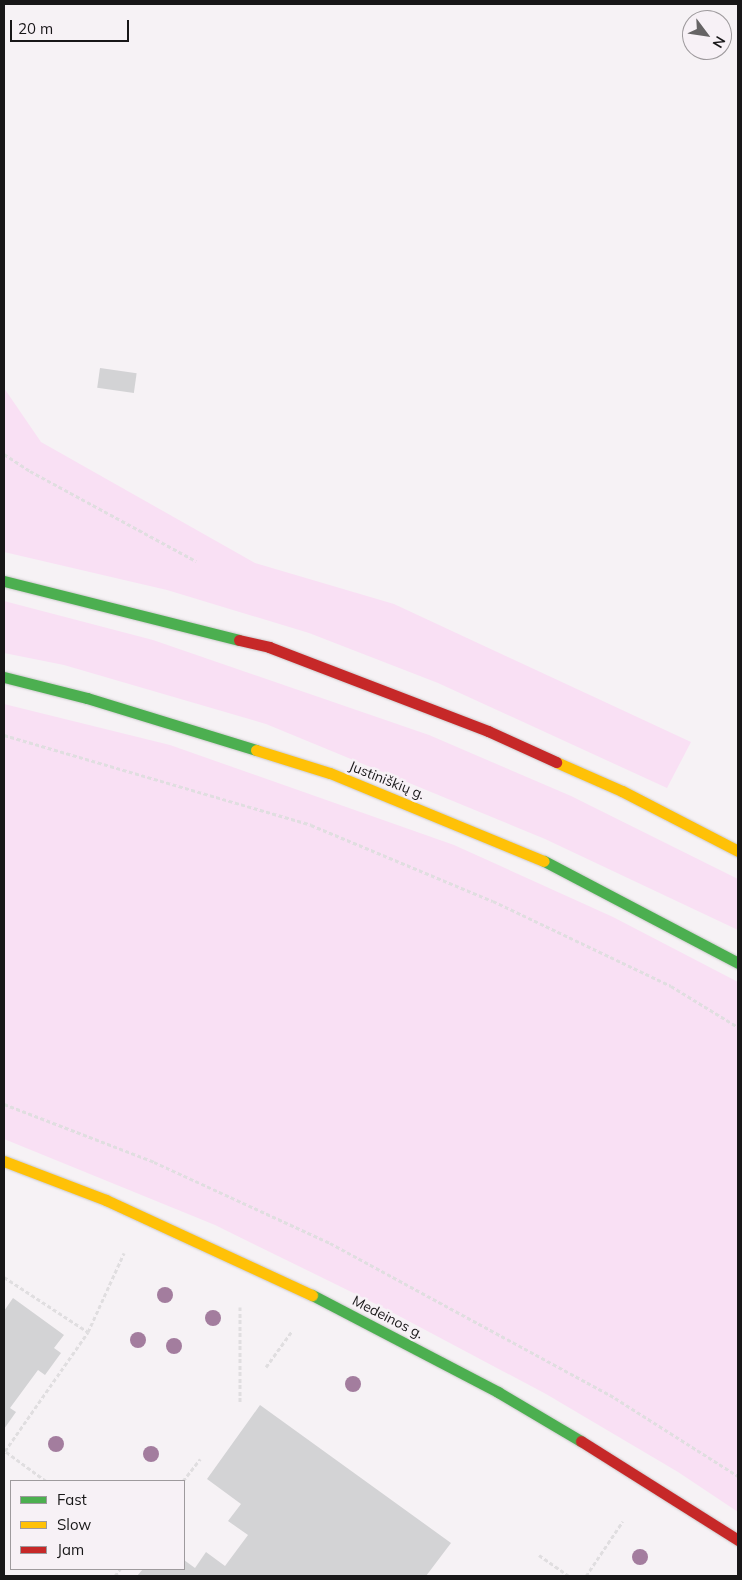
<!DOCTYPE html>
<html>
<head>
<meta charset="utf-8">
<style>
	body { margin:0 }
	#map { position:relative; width:742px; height:1580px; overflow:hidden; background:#f6f2f5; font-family:Mulish,sans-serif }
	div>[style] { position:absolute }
	.green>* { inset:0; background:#f9e0f4 }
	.building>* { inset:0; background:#d3d3d5; transform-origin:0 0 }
	.path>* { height:3px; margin-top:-1.5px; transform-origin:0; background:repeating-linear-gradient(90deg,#e0dee0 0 4px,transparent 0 6.5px) }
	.roads { filter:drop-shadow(0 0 1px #cccacc) drop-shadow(0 0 1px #cccacc) }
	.fast>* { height:11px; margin:-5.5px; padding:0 5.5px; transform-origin:5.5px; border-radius:5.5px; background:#4caf50 }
	.slow>* { height:11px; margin:-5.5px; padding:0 5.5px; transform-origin:5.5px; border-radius:5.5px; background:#ffc107 }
	.jam>* { height:11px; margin:-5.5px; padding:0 5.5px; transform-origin:5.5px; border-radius:5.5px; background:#c62828 }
	.trees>* { width:16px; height:16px; margin:-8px; border-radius:50%; background:#a37d9e }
	span { translate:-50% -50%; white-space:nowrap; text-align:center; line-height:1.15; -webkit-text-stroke:4.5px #f7f1f6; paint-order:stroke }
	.street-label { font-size:14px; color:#181718 }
	.frame { position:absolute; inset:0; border:5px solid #181718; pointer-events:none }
	.legend { position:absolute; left:10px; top:1480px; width:175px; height:90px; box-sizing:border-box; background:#f7f1f6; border:1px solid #9e9a9d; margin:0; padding:6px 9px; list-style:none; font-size:15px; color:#181718 }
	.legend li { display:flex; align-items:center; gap:10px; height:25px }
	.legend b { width:25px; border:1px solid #9e9a9d }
	.north { position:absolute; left:682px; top:10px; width:50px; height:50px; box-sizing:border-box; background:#f7f1f6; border:1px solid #9e9a9d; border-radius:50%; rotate:121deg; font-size:14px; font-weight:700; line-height:20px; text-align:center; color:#181718 }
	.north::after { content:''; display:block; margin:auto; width:18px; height:22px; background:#666465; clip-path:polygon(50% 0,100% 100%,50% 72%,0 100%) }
	.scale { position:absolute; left:10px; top:20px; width:119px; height:22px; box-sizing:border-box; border:2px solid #181718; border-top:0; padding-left:6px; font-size:15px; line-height:18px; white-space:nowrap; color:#181718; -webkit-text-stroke:4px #f7f1f6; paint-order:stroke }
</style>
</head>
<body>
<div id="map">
	<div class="green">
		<i style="clip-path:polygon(4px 388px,41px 442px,255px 563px,394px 604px,691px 742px,667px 788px,438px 683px,309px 633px,167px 590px,4px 552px)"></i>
		<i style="clip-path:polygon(4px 601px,153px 640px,429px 735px,571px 796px,738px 879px,738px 930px,545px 839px,266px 724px,64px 665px,4px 653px)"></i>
		<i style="clip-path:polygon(4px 704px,170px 745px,454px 845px,613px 917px,738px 982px,738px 1512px,678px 1472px,546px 1394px,384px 1308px,215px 1225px,4px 1139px)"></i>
	</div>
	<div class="building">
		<i style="left:100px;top:368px;width:37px;height:20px;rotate:8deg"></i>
		<i style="clip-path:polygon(13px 1298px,64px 1335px,54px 1348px,61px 1353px,45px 1375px,38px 1370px,10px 1408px,16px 1412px,4px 1429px,4px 1311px)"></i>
		<i style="clip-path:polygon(260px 1405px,451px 1543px,426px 1576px,137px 1576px,143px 1569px,184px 1569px,184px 1560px,195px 1568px,206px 1552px,225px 1566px,248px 1535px,228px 1521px,241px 1504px,207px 1479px)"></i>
	</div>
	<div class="path">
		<i style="left:4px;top:454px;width:31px;rotate:33deg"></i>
		<i style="left:30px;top:471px;width:189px;rotate:28.5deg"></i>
		<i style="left:4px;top:735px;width:320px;rotate:16.3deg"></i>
		<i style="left:311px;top:825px;width:197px;rotate:22.7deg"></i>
		<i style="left:493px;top:901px;width:197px;rotate:25.5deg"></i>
		<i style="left:671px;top:986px;width:79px;rotate:31.5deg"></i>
		<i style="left:4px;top:1104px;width:161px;rotate:21.1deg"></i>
		<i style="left:154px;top:1162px;width:194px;rotate:24.7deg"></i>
		<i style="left:330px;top:1243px;width:324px;rotate:28.5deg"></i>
		<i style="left:615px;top:1398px;width:146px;rotate:32.4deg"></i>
		<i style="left:4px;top:1277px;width:100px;rotate:33.2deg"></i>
		<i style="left:240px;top:1307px;width:96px;rotate:90deg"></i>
		<i style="left:266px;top:1367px;width:44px;rotate:-54.2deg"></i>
		<i style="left:46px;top:1481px;width:51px;rotate:-143.8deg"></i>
		<i style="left:5px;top:1451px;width:145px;rotate:-55.1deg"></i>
		<i style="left:88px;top:1332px;width:87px;rotate:-65.5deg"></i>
		<i style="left:183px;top:1481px;width:28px;rotate:-52deg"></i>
		<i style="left:539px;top:1555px;width:37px;rotate:35deg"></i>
		<i style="left:115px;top:1576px;width:9px;rotate:-54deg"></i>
		<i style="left:586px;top:1576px;width:66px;rotate:-56.1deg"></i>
	</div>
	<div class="roads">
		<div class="fast">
			<i style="left:4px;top:581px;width:242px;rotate:14.1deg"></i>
			<i style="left:4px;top:677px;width:86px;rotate:14.2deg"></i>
			<i style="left:87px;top:698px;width:177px;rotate:17.1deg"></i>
			<i style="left:544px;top:861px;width:219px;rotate:27.7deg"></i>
			<i style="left:312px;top:1295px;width:210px;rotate:27.5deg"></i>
			<i style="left:498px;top:1392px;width:96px;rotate:30.6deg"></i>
		</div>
		<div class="slow">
			<i style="left:256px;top:750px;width:77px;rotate:17.3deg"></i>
			<i style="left:330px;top:773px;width:231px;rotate:22.4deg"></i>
			<i style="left:556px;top:762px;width:72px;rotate:23.7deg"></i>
			<i style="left:622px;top:791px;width:131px;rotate:27.3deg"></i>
			<i style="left:4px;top:1161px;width:109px;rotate:20.9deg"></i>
			<i style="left:106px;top:1200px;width:227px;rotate:24.8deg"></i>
		</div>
		<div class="jam">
			<i style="left:239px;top:640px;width:31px;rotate:13deg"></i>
			<i style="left:269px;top:647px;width:235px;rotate:21deg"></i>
			<i style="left:488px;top:731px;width:75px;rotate:24.5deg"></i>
			<i style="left:581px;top:1441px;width:186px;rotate:32.2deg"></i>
		</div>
	</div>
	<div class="trees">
		<i style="left:165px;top:1295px"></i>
		<i style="left:213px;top:1318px"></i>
		<i style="left:138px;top:1340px"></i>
		<i style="left:174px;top:1346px"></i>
		<i style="left:353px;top:1384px"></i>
		<i style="left:56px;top:1444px"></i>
		<i style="left:151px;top:1454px"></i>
		<i style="left:640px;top:1557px"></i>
	</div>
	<div class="street-label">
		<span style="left:387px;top:780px;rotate:22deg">Justiniškių g.</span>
		<span style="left:388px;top:1317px;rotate:27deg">Medeinos g.</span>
	</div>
	<div class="frame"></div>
	<ul class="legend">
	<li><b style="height:6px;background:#4caf50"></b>Fast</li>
	<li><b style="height:6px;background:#ffc107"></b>Slow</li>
	<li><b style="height:6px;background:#c62828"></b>Jam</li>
	</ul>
	<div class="north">N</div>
	<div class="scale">20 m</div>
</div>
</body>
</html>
